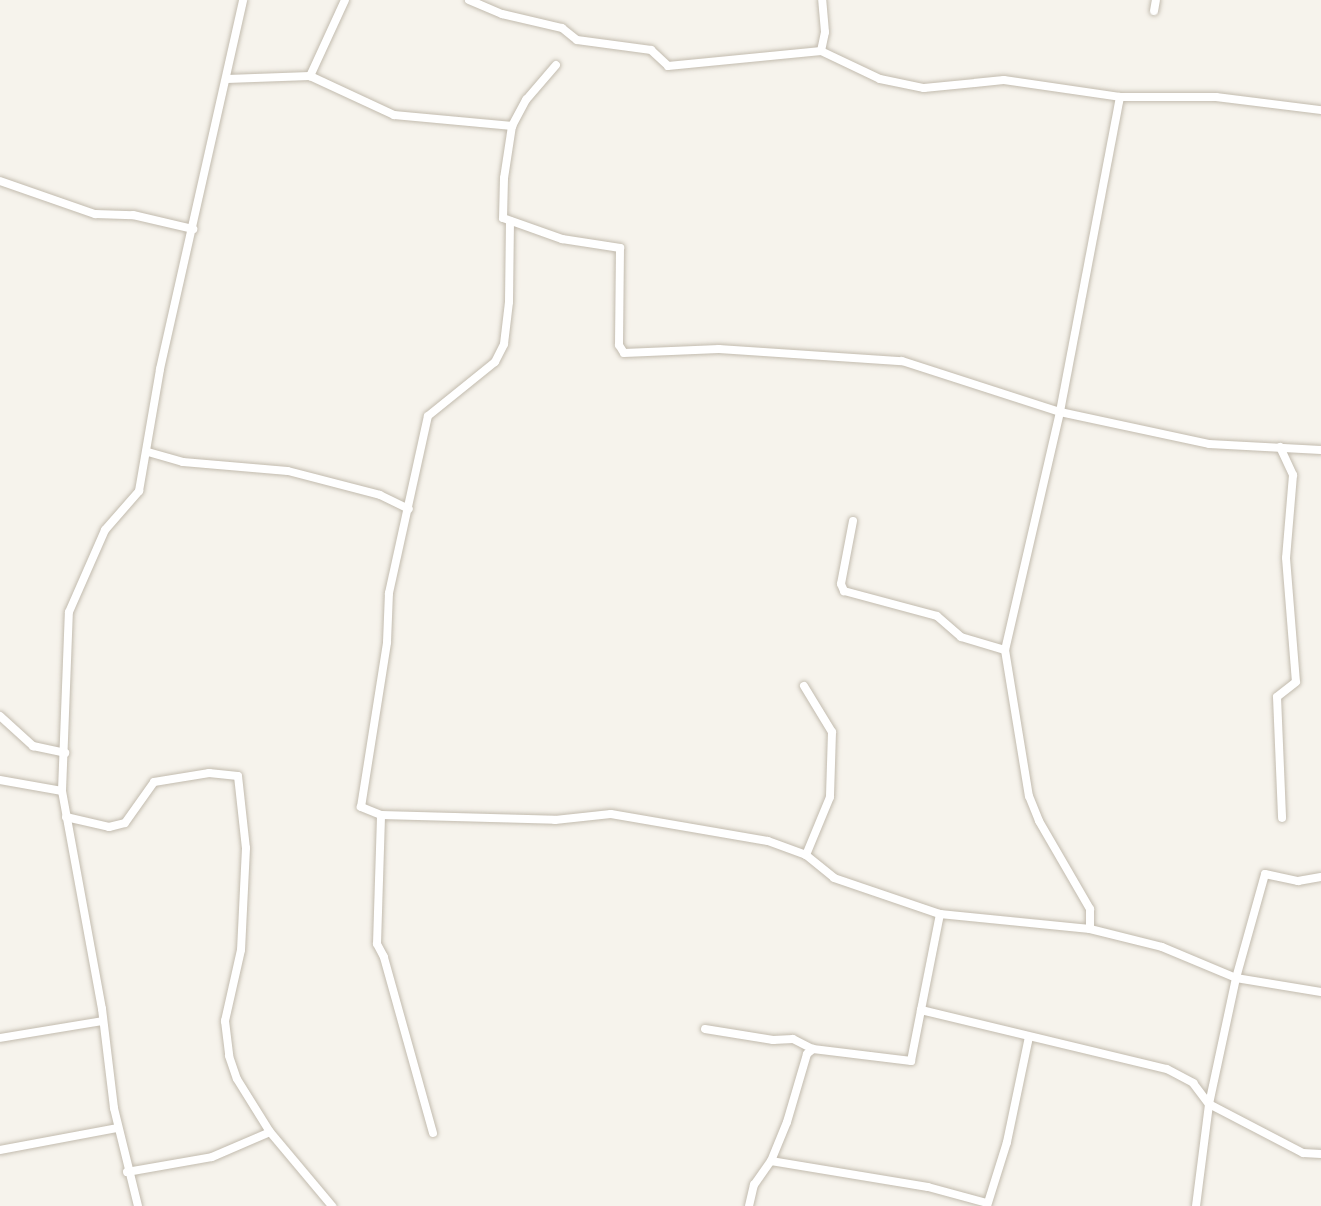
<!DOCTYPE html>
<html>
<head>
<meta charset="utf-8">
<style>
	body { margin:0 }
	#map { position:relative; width:1321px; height:1206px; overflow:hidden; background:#f6f3ec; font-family:"Fira Sans Condensed",sans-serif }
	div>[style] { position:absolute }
	.roads { filter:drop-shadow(0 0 2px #c2bbae) drop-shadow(0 0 2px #c2bbae) }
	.minor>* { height:8px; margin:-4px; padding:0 4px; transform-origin:4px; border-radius:4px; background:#fff }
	span { translate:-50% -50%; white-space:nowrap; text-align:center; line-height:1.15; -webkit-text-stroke:4.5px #fff; paint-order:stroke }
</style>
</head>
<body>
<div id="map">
	<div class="roads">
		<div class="minor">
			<i style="left:345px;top:0;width:84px;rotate:114.7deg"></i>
			<i style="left:310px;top:76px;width:93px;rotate:24.9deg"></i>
			<i style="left:394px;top:115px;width:119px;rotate:5.3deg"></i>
			<i style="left:512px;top:126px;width:53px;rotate:98.7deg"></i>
			<i style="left:504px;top:178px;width:40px;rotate:91.4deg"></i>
			<i style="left:503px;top:218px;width:63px;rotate:19.6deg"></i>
			<i style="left:562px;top:239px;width:59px;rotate:8.8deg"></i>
			<i style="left:620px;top:248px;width:97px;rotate:90.6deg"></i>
			<i style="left:619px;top:345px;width:9px;rotate:58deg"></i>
			<i style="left:624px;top:353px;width:95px;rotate:-2.4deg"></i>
			<i style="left:719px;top:349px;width:183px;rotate:3.8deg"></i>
			<i style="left:902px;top:361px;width:166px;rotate:17.9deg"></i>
			<i style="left:1060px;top:412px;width:152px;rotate:12.1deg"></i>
			<i style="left:1209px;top:444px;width:112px;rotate:3.1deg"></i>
			<i style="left:469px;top:0;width:36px;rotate:23deg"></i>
			<i style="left:502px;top:14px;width:62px;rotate:13.1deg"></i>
			<i style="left:562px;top:28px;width:19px;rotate:39deg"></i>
			<i style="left:577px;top:40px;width:75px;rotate:7.7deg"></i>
			<i style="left:651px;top:50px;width:23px;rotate:43deg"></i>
			<i style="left:668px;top:66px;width:154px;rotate:-5.6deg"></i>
			<i style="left:821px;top:51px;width:65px;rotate:25.4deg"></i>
			<i style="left:880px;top:79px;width:45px;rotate:11.6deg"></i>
			<i style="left:924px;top:88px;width:80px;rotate:-5.7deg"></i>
			<i style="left:1004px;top:80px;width:117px;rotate:8.3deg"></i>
			<i style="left:1120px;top:97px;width:96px"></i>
			<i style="left:1216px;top:97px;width:106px;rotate:7.1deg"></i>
			<i style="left:1154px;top:11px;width:11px;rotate:-80deg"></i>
			<i style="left:821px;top:51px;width:19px;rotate:-78deg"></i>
			<i style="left:825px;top:32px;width:32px;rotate:-95deg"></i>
			<i style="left:227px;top:79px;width:83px;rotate:-2.1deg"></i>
			<i style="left:1120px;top:97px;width:321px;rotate:100.8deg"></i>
			<i style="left:1060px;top:412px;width:244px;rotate:103deg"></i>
			<i style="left:1005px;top:650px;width:148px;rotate:80.7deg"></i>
			<i style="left:1029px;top:796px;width:27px;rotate:68deg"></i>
			<i style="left:1039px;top:821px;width:102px;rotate:59.9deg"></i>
			<i style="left:1090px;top:909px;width:20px;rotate:90deg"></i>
			<i style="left:1090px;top:929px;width:151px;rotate:-174.3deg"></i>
			<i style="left:940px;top:914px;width:98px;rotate:101.2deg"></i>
			<i style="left:921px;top:1010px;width:253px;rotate:13.5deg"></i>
			<i style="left:1167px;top:1069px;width:30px;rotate:28deg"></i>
			<i style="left:1193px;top:1083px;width:26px;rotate:53deg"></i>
			<i style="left:1209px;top:1104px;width:106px;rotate:27.5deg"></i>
			<i style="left:1303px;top:1153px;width:18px;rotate:3deg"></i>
			<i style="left:512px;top:126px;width:30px;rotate:-62deg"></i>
			<i style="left:526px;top:100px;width:46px;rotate:-49.4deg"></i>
			<i style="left:0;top:181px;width:101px;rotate:19.2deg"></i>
			<i style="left:95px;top:214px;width:38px;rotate:2deg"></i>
			<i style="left:133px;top:215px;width:62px;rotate:13.1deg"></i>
			<i style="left:1280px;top:447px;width:31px;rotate:65deg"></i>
			<i style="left:1293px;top:475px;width:83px;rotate:94.8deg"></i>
			<i style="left:1286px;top:558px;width:124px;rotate:85.4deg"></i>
			<i style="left:1296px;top:682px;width:24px;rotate:142deg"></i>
			<i style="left:1277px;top:697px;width:121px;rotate:87.6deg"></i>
			<i style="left:148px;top:452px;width:36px;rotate:16deg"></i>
			<i style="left:183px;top:462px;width:105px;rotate:4.9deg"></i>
			<i style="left:288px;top:471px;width:95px;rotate:14.6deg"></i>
			<i style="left:380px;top:495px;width:32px;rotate:26deg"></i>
			<i style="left:853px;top:521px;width:64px;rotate:100.8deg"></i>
			<i style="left:841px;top:584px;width:8px;rotate:67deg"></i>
			<i style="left:844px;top:591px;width:96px;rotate:15deg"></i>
			<i style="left:937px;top:616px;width:32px;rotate:41deg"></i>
			<i style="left:961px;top:637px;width:46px;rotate:16.5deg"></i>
			<i style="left:804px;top:686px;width:54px;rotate:58.7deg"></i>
			<i style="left:832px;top:732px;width:65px;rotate:91.8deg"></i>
			<i style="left:830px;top:797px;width:63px;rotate:112.5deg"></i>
			<i style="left:0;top:716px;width:45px;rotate:42.3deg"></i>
			<i style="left:33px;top:746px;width:33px;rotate:12deg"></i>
			<i style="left:0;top:780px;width:63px;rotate:10.1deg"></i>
			<i style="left:381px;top:815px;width:22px;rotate:-158deg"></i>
			<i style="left:361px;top:807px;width:167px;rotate:-81deg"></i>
			<i style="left:387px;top:642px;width:49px;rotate:-87.7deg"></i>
			<i style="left:389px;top:593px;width:181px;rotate:-77.6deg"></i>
			<i style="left:428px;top:416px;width:86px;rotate:-38.9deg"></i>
			<i style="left:495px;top:362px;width:20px;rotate:-63deg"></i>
			<i style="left:504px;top:344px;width:42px;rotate:-83.2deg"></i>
			<i style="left:509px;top:302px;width:81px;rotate:-89.3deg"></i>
			<i style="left:66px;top:817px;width:44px;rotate:13.1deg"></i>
			<i style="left:109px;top:827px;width:16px;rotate:-14deg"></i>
			<i style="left:125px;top:823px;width:50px;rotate:-54.7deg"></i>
			<i style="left:154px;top:782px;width:56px;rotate:-9.3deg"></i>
			<i style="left:209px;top:773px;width:29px;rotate:6deg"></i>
			<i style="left:238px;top:776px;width:72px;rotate:83.7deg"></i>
			<i style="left:246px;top:848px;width:102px;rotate:92.8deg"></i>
			<i style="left:241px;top:950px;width:73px;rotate:102.7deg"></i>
			<i style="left:225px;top:1021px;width:35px;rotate:83deg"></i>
			<i style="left:229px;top:1056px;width:24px;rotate:71deg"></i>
			<i style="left:237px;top:1079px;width:62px;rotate:58.1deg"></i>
			<i style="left:270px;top:1132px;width:97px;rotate:50deg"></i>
			<i style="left:1090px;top:929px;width:74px;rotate:14deg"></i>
			<i style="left:1162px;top:947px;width:80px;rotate:22.7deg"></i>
			<i style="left:1236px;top:978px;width:86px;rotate:9.4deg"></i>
			<i style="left:705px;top:1029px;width:69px;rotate:9.2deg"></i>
			<i style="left:773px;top:1040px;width:20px;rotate:-3deg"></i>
			<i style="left:793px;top:1039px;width:22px;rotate:27deg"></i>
			<i style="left:0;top:1038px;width:104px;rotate:-9.4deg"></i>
			<i style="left:433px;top:1133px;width:183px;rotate:-105.6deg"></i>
			<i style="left:384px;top:957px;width:15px;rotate:-118deg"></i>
			<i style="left:377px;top:944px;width:129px;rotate:-88.2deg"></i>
			<i style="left:381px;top:815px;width:174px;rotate:1.6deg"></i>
			<i style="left:555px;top:820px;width:56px;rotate:-6.1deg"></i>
			<i style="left:611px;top:814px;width:159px;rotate:9.8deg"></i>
			<i style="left:768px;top:841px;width:40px;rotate:20.2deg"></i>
			<i style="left:806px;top:855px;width:36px;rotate:39deg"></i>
			<i style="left:834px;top:878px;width:112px;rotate:18.8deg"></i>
			<i style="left:0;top:1150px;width:120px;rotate:-10.6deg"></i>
			<i style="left:771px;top:1161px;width:159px;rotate:9.4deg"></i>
			<i style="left:928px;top:1187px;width:61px;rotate:15.2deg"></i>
			<i style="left:127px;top:1172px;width:86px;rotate:-10deg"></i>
			<i style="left:212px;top:1157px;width:63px;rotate:-23.3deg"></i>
			<i style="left:138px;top:1206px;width:101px;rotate:-103.8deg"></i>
			<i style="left:114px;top:1108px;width:100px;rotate:-96.9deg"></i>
			<i style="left:102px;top:1009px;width:222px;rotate:-100.4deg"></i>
			<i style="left:62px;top:791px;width:179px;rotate:-87.8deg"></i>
			<i style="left:69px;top:612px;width:90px;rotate:-66.3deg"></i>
			<i style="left:105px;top:530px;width:52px;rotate:-48.9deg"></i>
			<i style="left:139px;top:491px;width:124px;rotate:-80.2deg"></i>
			<i style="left:160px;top:369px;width:378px;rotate:-77.3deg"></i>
			<i style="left:749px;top:1206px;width:22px;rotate:-77deg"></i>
			<i style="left:754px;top:1185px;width:29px;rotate:-55deg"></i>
			<i style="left:771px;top:1161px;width:42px;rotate:-67.7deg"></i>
			<i style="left:787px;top:1122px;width:71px;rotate:-73.6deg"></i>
			<i style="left:807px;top:1054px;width:8px;rotate:-40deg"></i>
			<i style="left:813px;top:1049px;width:99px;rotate:7deg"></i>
			<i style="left:911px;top:1061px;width:52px;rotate:-78.9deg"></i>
			<i style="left:987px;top:1206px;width:67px;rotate:-72.6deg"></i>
			<i style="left:1007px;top:1142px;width:107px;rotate:-78.2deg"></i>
			<i style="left:1196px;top:1206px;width:103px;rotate:-82.7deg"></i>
			<i style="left:1209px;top:1104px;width:129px;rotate:-77.9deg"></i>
			<i style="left:1236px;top:978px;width:108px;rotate:-74.4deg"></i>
			<i style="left:1265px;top:874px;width:34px;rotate:12deg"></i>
			<i style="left:1298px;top:881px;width:23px;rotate:-10deg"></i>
		</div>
	</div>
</div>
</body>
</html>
